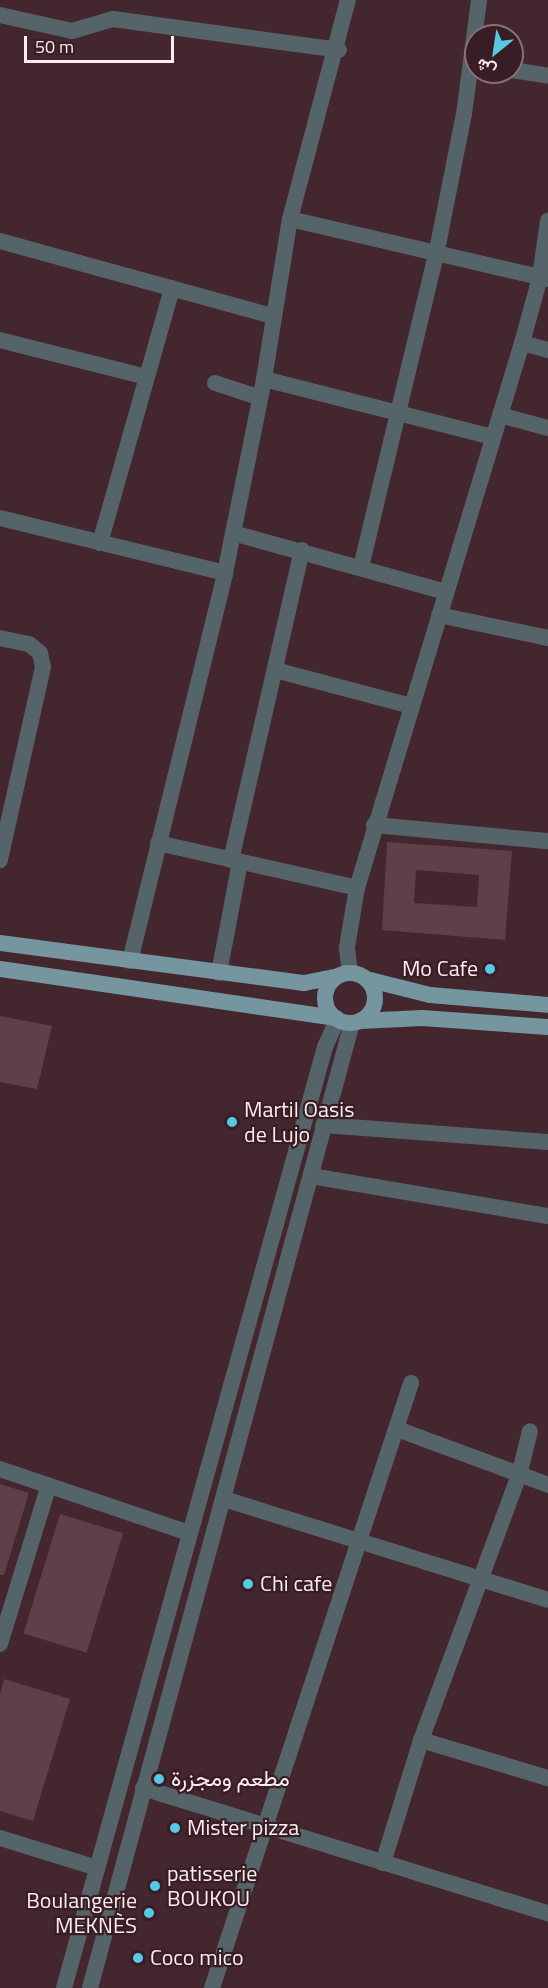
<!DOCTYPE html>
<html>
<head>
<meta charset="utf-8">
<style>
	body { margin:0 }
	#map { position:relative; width:548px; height:1988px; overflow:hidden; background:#44262f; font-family:"Titillium Web",Vazirmatn,sans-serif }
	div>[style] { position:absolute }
	.building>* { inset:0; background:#5f3f48; transform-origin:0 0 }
	.minor>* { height:16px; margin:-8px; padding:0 8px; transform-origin:8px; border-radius:8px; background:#546468 }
	.tertiary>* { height:16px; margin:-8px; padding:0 8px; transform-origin:8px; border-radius:8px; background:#546468 }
	.primary>* { height:16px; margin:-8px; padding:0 8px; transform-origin:8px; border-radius:8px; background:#75969e }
	.primary>.ring { margin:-8px; padding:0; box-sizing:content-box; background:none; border:16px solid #75969e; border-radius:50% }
	.dots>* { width:16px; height:16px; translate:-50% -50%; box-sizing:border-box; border:3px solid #391d25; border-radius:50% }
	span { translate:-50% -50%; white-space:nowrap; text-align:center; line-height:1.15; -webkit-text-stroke:4.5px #391d25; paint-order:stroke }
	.poi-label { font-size:22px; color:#fdecf0 }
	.right { translate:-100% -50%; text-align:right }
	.left { translate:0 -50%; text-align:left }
	.north { position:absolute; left:464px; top:24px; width:60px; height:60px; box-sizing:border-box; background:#391d25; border:2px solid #877076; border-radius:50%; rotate:210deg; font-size:16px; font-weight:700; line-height:24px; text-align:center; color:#fdecf0 }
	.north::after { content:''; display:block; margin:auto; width:21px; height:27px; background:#57c9e2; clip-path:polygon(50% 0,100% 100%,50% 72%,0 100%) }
	.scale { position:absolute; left:24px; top:36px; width:150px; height:27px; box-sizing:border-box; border:3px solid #fdecf0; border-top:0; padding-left:8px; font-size:18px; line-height:21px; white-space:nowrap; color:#fdecf0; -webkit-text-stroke:4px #391d25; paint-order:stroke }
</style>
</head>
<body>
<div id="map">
	<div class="building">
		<i style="clip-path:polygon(evenodd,387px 842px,512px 851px,505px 940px,382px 930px,387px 842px,416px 870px,479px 875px,477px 907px,414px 903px,416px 870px)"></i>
		<i style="clip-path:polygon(0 1016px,52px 1026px,37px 1089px,0 1082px)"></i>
		<i style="clip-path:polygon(0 1484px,29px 1493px,4px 1575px,0 1575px)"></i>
		<i style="left:60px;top:1514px;width:66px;height:125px;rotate:17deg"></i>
		<i style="clip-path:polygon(4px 1679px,70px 1699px,33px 1821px,0 1811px,0 1694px)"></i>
	</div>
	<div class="minor">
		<i style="left:0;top:15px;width:74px;rotate:12.5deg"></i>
		<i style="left:72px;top:31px;width:43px;rotate:-16.3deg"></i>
		<i style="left:113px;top:19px;width:228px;rotate:7.8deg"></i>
		<i style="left:512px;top:70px;width:36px;rotate:9deg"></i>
		<i style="left:290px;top:219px;width:265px;rotate:13.1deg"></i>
		<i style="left:0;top:241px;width:283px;rotate:15.4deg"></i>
		<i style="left:0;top:340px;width:151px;rotate:14.2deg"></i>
		<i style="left:522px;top:343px;width:27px;rotate:15deg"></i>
		<i style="left:264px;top:379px;width:236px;rotate:14.2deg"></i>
		<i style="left:215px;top:383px;width:45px;rotate:18deg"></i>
		<i style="left:500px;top:415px;width:50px;rotate:15.2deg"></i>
		<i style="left:0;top:518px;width:232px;rotate:13.7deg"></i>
		<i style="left:233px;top:533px;width:221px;rotate:15.5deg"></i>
		<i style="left:100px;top:543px;width:265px;rotate:-74.2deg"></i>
		<i style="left:361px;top:567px;width:321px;rotate:-76.5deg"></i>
		<i style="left:436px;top:255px;width:144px;rotate:-78.8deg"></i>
		<i style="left:464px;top:114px;width:115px;rotate:-82.5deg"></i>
		<i style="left:439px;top:615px;width:111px;rotate:11.9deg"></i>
		<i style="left:0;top:638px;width:30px;rotate:12deg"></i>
		<i style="left:29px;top:644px;width:14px;rotate:39deg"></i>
		<i style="left:40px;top:653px;width:14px;rotate:78deg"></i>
		<i style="left:43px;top:667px;width:198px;rotate:102.6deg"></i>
		<i style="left:275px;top:670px;width:141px;rotate:14.8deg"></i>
		<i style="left:374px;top:825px;width:175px;rotate:5.3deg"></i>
		<i style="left:158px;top:843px;width:204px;rotate:12.7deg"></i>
		<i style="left:231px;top:860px;width:318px;rotate:-77.1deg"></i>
		<i style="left:130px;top:961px;width:399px;rotate:-76.2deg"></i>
		<i style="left:225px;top:573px;width:198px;rotate:-78.6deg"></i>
		<i style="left:264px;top:379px;width:162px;rotate:-80.8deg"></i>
		<i style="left:290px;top:219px;width:227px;rotate:-75.2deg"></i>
		<i style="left:219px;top:973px;width:113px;rotate:-79.3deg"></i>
		<i style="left:350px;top:973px;width:26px;rotate:-97deg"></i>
		<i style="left:347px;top:947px;width:60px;rotate:-80.4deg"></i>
		<i style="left:357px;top:888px;width:569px;rotate:-73.16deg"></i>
		<i style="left:522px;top:343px;width:68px;rotate:-74.7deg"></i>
		<i style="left:540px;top:277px;width:57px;rotate:-81.9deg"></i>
		<i style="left:323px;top:1125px;width:226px;rotate:4.3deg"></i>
		<i style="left:311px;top:1176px;width:240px;rotate:9.6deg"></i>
		<i style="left:397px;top:1429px;width:161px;rotate:20.3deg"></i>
		<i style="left:0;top:1469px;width:200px;rotate:18.7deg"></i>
		<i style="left:224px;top:1499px;width:339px;rotate:17.3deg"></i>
		<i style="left:0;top:1644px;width:166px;rotate:-72.9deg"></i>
		<i style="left:421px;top:1740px;width:133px;rotate:16.7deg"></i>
		<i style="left:143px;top:1788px;width:424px;rotate:17.2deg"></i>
		<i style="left:0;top:1838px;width:102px;rotate:17.2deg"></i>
		<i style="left:383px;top:1863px;width:129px;rotate:-72.8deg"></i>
		<i style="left:421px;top:1740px;width:283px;rotate:-69.7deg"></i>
		<i style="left:519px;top:1475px;width:45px;rotate:-76deg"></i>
		<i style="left:212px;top:1988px;width:637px;rotate:-71.79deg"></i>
	</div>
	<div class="tertiary">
		<i style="left:64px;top:1988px;width:977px;rotate:-74.5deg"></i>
		<i style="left:325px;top:1047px;width:30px;rotate:-66deg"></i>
		<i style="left:90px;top:1988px;width:1000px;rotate:-74.81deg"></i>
	</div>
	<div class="primary">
		<i style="left:0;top:943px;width:307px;rotate:7.5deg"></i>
		<i style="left:304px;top:983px;width:33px;rotate:-11deg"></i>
		<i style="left:0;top:969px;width:340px;rotate:8.3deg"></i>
		<i class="ring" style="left:325px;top:973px;width:34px;height:34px"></i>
		<i style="left:366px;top:979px;width:66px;rotate:14deg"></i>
		<i style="left:430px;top:995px;width:118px;rotate:4.8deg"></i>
		<i style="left:360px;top:1021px;width:62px;rotate:-2.8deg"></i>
		<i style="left:422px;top:1018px;width:126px;rotate:4.1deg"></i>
	</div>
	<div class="dots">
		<i style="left:490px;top:969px;background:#57c9e2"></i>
		<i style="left:232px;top:1122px;background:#57c9e2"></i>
		<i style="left:248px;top:1584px;background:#57c9e2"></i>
		<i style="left:159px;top:1779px;background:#57c9e2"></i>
		<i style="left:175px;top:1828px;background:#57c9e2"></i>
		<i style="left:155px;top:1886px;background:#57c9e2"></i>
		<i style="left:149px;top:1913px;background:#57c9e2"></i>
		<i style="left:138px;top:1958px;background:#57c9e2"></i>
	</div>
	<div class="poi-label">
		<span class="right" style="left:478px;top:969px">Mo Cafe</span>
		<span class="left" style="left:244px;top:1122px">Martil Oasis<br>de Lujo</span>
		<span class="left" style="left:260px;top:1584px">Chi cafe</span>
		<span class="left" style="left:171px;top:1779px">مطعم ومجزرة</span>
		<span class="left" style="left:187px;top:1828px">Mister pizza</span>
		<span class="left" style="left:167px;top:1886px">patisserie<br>BOUKOU</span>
		<span class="right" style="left:137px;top:1913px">Boulangerie<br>MEKNÈS</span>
		<span class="left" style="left:150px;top:1958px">Coco mico</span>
	</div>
	<div class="north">ش</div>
	<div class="scale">50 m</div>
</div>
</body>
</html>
